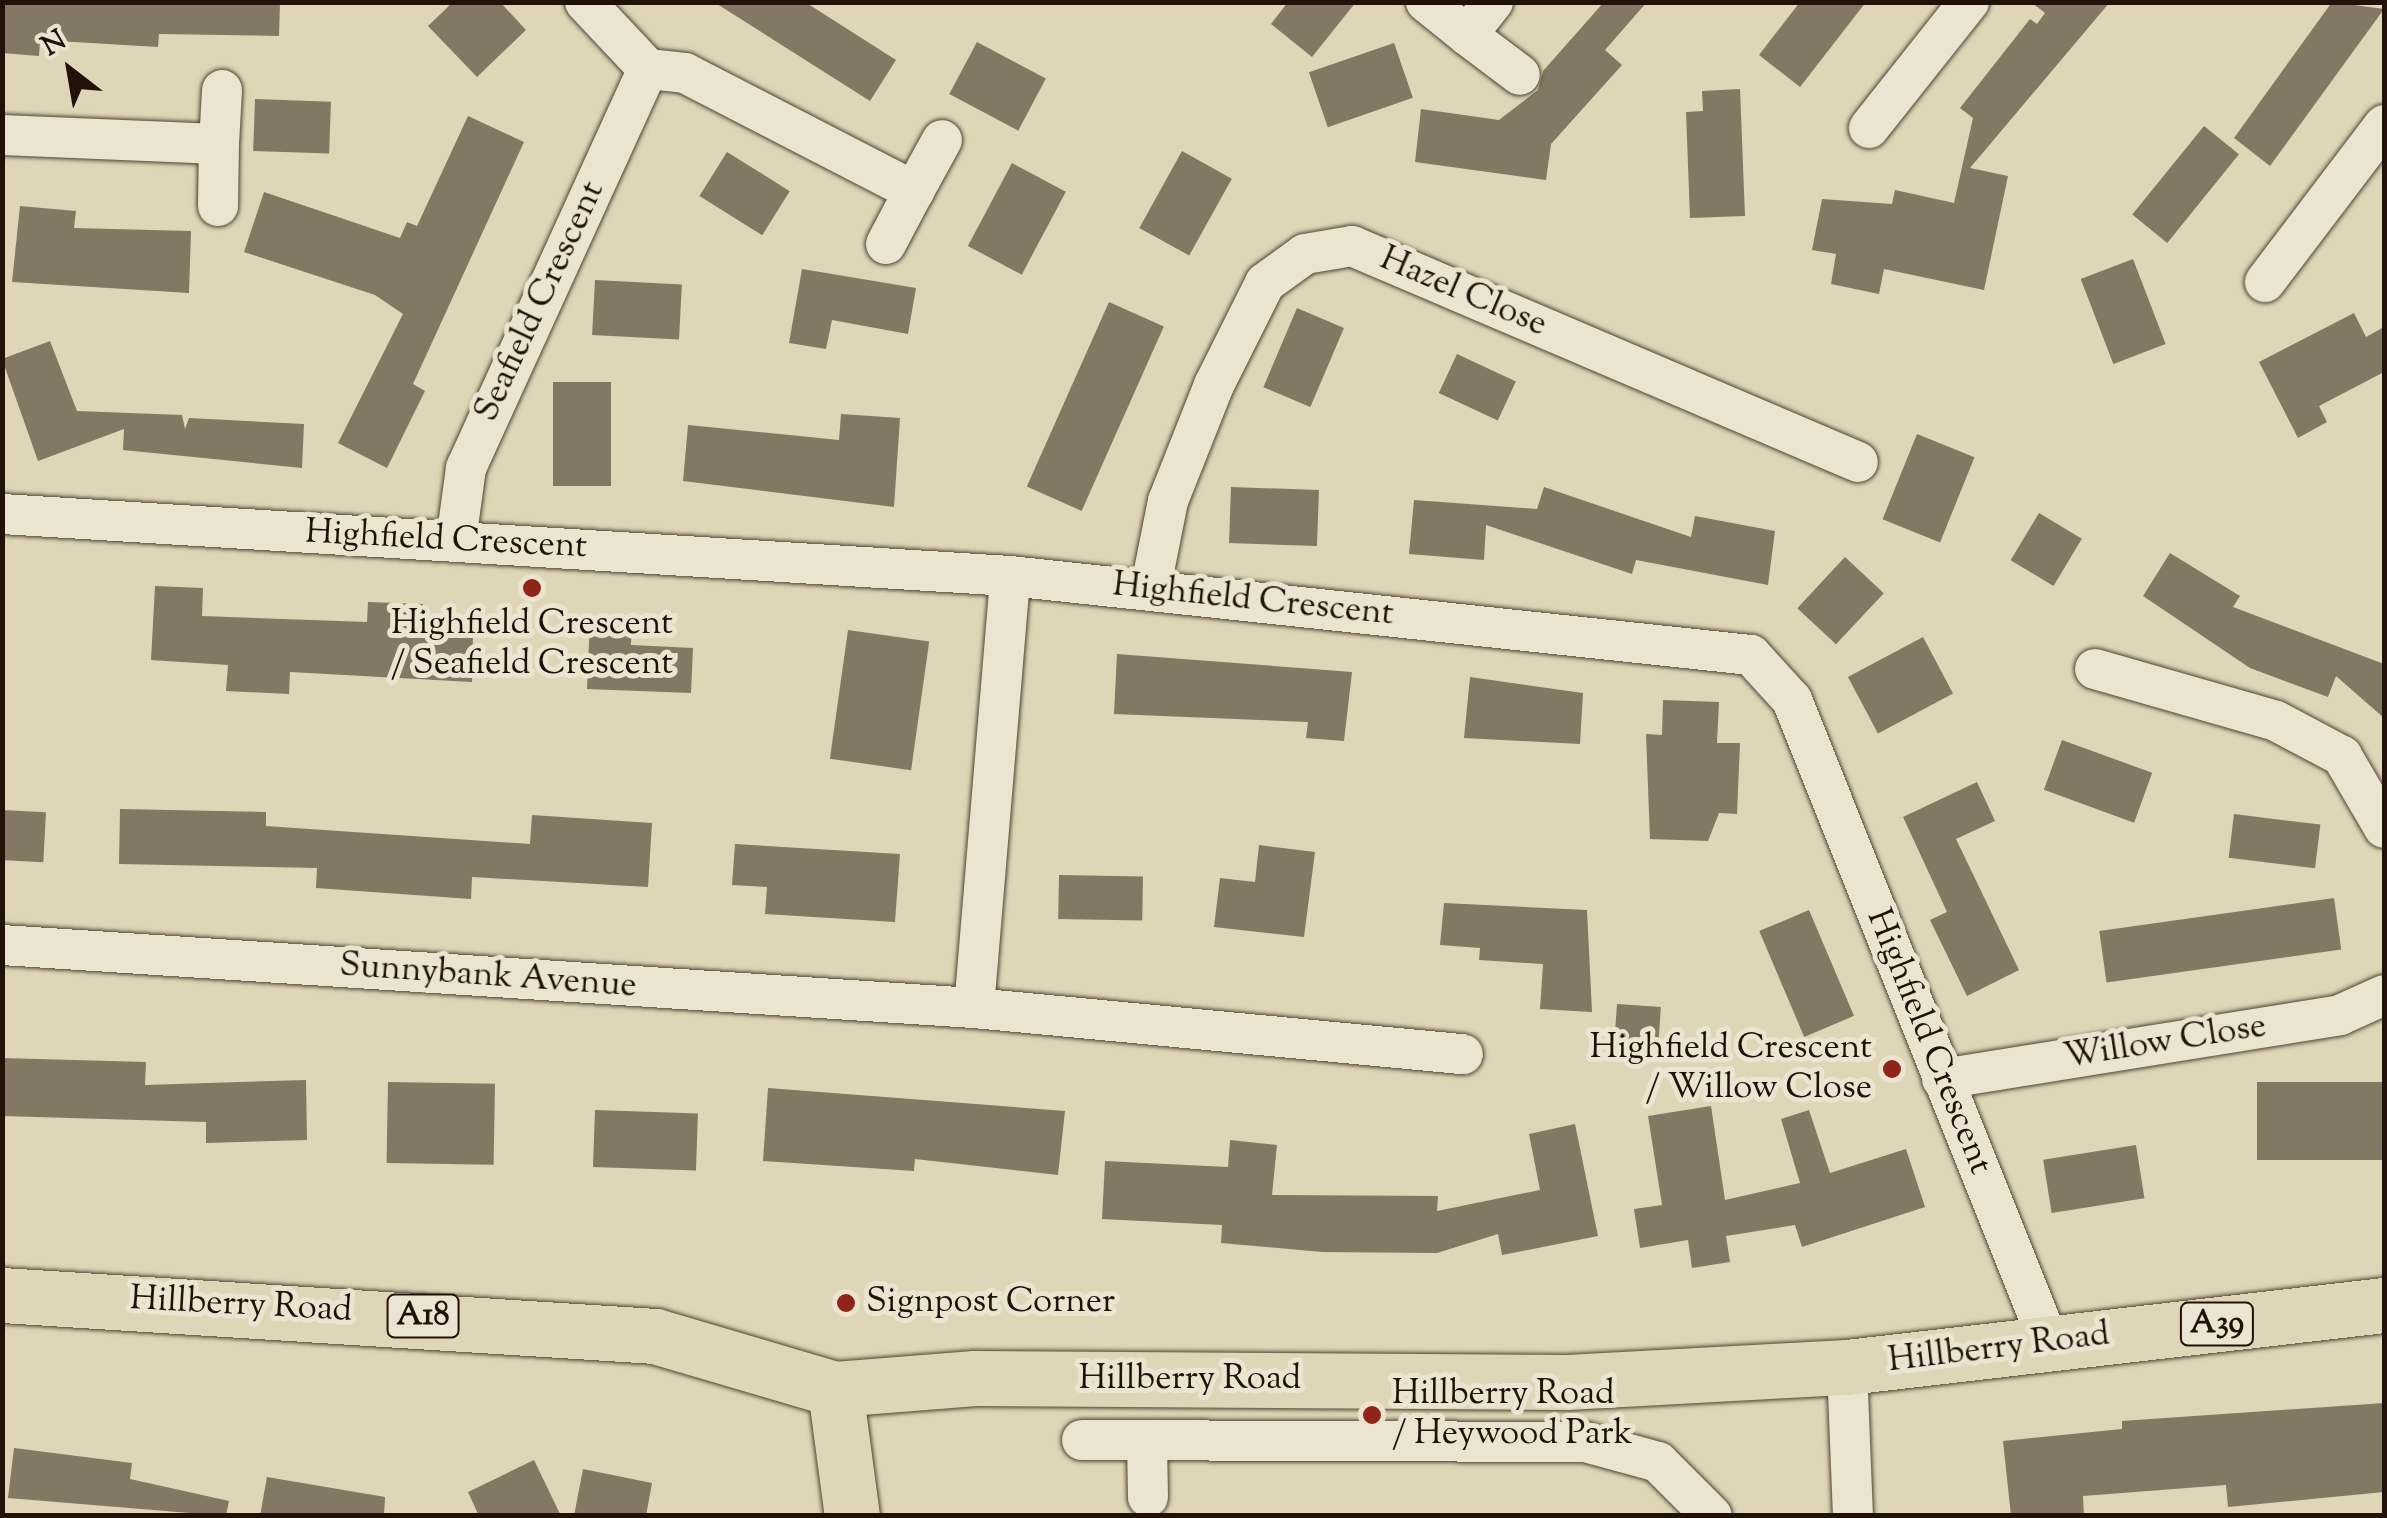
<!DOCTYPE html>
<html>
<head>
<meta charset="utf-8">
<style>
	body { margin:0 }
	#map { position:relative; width:2387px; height:1518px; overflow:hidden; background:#ded6b6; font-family:"Sorts Mill Goudy",serif }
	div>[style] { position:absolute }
	.building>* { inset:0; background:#837863; transform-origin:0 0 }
	.roads { filter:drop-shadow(0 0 2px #504334) drop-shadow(0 0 2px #504334) }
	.minor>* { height:40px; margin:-20px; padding:0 20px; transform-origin:20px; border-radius:20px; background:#eae4d0 }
	.trunk>* { height:55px; margin:-27.5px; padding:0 27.5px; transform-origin:27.5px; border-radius:27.5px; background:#ded6b6 }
	.dots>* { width:28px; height:28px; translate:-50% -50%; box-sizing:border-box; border:5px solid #eae4d0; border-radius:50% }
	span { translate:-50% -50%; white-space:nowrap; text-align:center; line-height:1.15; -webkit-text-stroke:10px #eae4d0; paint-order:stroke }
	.shield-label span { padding:2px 8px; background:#eae4d0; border:2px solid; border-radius:8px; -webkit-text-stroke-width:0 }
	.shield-label { font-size:32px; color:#211209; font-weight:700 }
	.street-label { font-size:35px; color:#211209 }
	.poi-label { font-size:35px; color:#211209 }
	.right { translate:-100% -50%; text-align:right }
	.left { translate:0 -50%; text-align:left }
	.frame { position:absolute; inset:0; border:5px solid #211209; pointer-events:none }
	.north { position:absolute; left:20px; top:20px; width:100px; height:100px; -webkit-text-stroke:8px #eae4d0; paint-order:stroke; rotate:329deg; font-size:28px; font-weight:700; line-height:40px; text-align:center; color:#211209 }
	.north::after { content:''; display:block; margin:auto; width:35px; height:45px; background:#211209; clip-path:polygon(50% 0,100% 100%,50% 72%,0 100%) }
</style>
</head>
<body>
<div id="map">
	<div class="building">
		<i style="clip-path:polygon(2px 2px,280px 2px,279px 36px,159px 34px,158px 47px,40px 40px,39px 56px,2px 53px)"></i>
		<i style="clip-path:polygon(453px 2px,500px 2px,526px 30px,477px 77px,428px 26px)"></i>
		<i style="clip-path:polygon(714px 2px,805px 2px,896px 60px,870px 101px)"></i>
		<i style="clip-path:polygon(1288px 2px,1356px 2px,1312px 57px,1271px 24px)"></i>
		<i style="clip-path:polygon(1604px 2px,1647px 2px,1605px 50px,1622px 65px,1551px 144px,1546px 180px,1415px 162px,1421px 109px,1499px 120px,1538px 90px,1543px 71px)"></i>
		<i style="clip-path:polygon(1800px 2px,1866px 2px,1800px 87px,1759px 55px)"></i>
		<i style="clip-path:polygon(2031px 2px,2110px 2px,1970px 168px,2008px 176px,1984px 290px,1884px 269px,1879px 294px,1831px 284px,1836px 254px,1812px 250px,1822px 199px,1892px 204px,1895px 190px,1954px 203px,1973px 118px,1960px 108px,2030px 19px,2037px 24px,2045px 13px)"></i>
		<i style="clip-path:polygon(2332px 2px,2384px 9px,2270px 166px,2234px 138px)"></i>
		<i style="left:977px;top:42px;width:78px;height:59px;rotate:28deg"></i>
		<i style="left:1394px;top:43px;width:58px;height:90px;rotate:71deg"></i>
		<i style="clip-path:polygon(1740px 89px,1745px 216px,1690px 218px,1686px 112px,1703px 111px,1702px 91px)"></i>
		<i style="left:255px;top:99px;width:76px;height:52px;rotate:2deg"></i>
		<i style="clip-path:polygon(468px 116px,524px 142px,413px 384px,425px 391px,387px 468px,338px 443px,403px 314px,375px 295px,244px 252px,264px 192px,400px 238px,407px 222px,417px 226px)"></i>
		<i style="left:2204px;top:126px;width:45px;height:114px;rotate:39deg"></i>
		<i style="left:1182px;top:151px;width:57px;height:88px;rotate:29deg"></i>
		<i style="left:727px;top:152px;width:74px;height:52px;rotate:32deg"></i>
		<i style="left:1012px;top:163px;width:61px;height:94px;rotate:28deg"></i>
		<i style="clip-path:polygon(20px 206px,76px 211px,74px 228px,191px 231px,189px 293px,12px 282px)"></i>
		<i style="left:2133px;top:259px;width:91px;height:56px;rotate:69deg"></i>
		<i style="clip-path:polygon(802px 269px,916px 288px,908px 334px,832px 320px,826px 349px,789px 343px)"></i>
		<i style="left:595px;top:280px;width:87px;height:55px;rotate:3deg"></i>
		<i style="left:1109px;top:302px;width:60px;height:202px;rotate:24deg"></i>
		<i style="left:1297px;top:308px;width:51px;height:86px;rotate:23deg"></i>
		<i style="clip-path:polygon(2354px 313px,2366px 337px,2384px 327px,2384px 372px,2319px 406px,2327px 422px,2298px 438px,2259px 362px)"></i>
		<i style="clip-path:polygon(50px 341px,77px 411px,182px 415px,185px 429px,189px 418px,304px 424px,302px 468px,123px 450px,124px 429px,38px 461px,2px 359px)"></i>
		<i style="left:1457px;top:354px;width:65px;height:43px;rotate:25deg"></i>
		<i style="left:553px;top:382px;width:58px;height:104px"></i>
		<i style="clip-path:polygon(841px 414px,900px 418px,894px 507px,683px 481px,688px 425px,839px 440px)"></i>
		<i style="left:1917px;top:434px;width:62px;height:92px;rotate:22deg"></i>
		<i style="left:1231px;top:487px;width:88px;height:56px;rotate:2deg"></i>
		<i style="clip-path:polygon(1544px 487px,1691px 537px,1695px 516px,1775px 531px,1768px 585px,1636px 560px,1632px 574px,1486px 525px,1484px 560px,1409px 554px,1414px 500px,1537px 509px)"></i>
		<i style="left:2039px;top:513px;width:50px;height:55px;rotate:31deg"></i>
		<i style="clip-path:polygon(2170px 553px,2240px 596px,2233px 607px,2384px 664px,2384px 718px,2336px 676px,2328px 697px,2250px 668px,2143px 596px)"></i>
		<i style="left:1845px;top:557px;width:53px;height:70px;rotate:43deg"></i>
		<i style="clip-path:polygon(155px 586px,203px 588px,202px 616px,367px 622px,368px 602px,423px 604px,423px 632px,473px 633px,472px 682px,290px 672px,289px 694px,226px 691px,228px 665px,151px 660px)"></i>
		<i style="clip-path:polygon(590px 617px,632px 619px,631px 645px,693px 648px,691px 693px,587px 689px)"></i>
		<i style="left:848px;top:630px;width:82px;height:130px;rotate:8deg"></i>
		<i style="left:1923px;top:637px;width:64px;height:85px;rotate:62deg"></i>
		<i style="clip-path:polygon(1117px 654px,1352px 672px,1344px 741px,1306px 738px,1308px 722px,1114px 714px)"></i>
		<i style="clip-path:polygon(1470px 677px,1583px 693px,1580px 744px,1464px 738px)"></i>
		<i style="clip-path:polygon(1663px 700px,1719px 702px,1717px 743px,1740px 743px,1737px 814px,1719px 813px,1708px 841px,1650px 839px,1646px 734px,1662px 735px)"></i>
		<i style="left:2062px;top:740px;width:96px;height:53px;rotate:20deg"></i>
		<i style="clip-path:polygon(1977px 782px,1995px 821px,1956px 839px,2019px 970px,1967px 996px,1930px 920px,1947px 912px,1903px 817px)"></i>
		<i style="clip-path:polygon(120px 809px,266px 812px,266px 826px,530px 844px,532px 815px,652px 823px,648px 887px,472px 877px,471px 899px,316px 888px,317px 868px,119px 864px)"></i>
		<i style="left:2px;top:810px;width:44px;height:50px;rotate:3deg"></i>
		<i style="left:2234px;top:814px;width:87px;height:44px;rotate:7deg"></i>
		<i style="clip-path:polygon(735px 844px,900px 854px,895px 922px,765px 914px,767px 887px,732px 885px)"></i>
		<i style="clip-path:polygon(1259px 845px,1315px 852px,1304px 937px,1214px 927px,1220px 878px,1255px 882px)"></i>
		<i style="left:1059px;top:875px;width:84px;height:44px;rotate:1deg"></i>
		<i style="left:2334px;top:898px;width:52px;height:237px;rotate:82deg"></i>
		<i style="clip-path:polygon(1444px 903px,1587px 910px,1592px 1012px,1540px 1009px,1543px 964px,1479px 960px,1480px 948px,1440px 945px)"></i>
		<i style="left:1809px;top:910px;width:115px;height:54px;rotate:67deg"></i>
		<i style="left:1617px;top:1004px;width:44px;height:41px;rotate:4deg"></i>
		<i style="clip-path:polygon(2px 1058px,146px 1062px,145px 1085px,306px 1080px,307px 1140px,206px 1143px,206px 1122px,2px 1116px)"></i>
		<i style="left:388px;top:1082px;width:107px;height:81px;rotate:1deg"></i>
		<i style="left:2384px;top:1082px;width:78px;height:127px;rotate:90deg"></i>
		<i style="clip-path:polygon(768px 1088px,1065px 1111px,1058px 1175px,915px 1159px,914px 1171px,763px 1161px)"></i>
		<i style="clip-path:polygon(1711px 1106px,1725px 1200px,1800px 1183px,1781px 1119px,1809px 1110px,1830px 1173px,1906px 1149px,1925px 1207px,1802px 1247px,1795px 1225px,1726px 1236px,1730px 1262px,1692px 1268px,1688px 1240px,1640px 1248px,1634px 1209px,1662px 1205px,1648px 1116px)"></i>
		<i style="left:595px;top:1110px;width:103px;height:57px;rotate:2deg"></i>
		<i style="clip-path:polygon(1575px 1124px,1598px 1236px,1502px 1255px,1498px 1234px,1437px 1253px,1322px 1252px,1221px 1243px,1222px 1225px,1102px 1219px,1105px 1161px,1228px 1167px,1230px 1140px,1277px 1145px,1272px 1195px,1438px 1196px,1437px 1211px,1540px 1190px,1529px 1134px)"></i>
		<i style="left:2136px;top:1145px;width:54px;height:94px;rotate:81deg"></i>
		<i style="clip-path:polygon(2384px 1403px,2384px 1492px,2228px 1507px,2226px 1485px,2083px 1496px,2084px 1516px,2011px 1516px,2003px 1441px,2122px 1429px,2122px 1421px)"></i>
		<i style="clip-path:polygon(14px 1448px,132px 1463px,130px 1479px,229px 1501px,226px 1516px,8px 1498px)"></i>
		<i style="clip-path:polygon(534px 1460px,561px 1516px,479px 1516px,468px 1492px)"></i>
		<i style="clip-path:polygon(583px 1469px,652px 1483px,646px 1516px,574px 1516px)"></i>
		<i style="clip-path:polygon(267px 1477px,385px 1497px,384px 1516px,260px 1516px)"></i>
	</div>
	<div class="roads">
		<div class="minor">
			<i style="left:585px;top:2px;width:92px;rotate:46.8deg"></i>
			<i style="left:648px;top:69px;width:37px;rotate:6deg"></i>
			<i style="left:685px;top:73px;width:258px;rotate:27.3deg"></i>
			<i style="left:914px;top:191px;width:58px;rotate:-61.2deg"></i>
			<i style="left:1426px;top:2px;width:53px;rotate:38.8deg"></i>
			<i style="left:1493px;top:2px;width:42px;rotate:128.2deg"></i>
			<i style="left:1467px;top:35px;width:66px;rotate:37deg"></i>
			<i style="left:1869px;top:128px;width:161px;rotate:-51.6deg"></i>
			<i style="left:2px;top:135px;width:217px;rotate:2.4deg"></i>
			<i style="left:219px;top:144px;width:54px;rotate:-86.8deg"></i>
			<i style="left:218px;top:206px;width:62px;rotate:-89.1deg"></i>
			<i style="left:886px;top:244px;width:60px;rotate:-62.2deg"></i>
			<i style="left:2265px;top:282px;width:197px;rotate:-52.8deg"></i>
			<i style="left:2px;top:514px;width:1010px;rotate:3.52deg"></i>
			<i style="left:1010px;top:576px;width:745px;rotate:6.09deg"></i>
			<i style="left:1751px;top:655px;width:61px;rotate:47.7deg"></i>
			<i style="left:1792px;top:700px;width:692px;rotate:68.21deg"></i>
			<i style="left:456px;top:541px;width:74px;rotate:-82.2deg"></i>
			<i style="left:466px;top:468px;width:439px;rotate:-65.5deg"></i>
			<i style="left:1150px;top:591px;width:92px;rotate:-78.7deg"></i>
			<i style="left:1168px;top:501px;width:125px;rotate:-68.4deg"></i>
			<i style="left:1214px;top:385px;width:114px;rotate:-63.4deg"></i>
			<i style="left:1265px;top:283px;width:49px;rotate:-35.9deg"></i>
			<i style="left:1305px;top:254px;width:48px;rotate:-9.7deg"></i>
			<i style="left:1352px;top:246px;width:550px;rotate:23.12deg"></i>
			<i style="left:2095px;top:669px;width:188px;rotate:16deg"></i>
			<i style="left:2276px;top:721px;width:75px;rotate:27.9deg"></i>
			<i style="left:2342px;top:756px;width:83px;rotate:59.7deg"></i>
			<i style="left:2px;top:945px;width:974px;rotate:3.71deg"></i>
			<i style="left:974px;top:1008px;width:491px;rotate:5.4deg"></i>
			<i style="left:974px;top:1008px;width:433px;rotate:-85.2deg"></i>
			<i style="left:1942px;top:1079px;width:403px;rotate:-9.1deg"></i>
			<i style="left:2340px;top:1015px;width:48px;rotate:-24.4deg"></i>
			<i style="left:1847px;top:1367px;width:149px;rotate:87.7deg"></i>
			<i style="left:1082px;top:1440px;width:503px;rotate:0.23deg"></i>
			<i style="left:1585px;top:1442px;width:76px;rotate:15.3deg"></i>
			<i style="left:1658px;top:1462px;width:76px;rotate:45deg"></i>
			<i style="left:1147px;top:1441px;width:56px;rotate:89deg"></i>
		</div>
		<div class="trunk">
			<i style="left:2px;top:1295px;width:654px;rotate:3.59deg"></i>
			<i style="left:655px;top:1336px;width:188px;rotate:16.4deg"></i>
			<i style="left:835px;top:1389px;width:140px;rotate:-4.5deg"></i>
			<i style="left:975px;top:1378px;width:592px;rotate:0.39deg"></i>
			<i style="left:1567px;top:1382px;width:280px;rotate:-3.1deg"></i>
			<i style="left:1847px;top:1367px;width:541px;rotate:-6.59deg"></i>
			<i style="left:835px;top:1389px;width:128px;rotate:82.4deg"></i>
		</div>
	</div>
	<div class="dots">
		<i style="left:532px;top:588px;background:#8f2418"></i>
		<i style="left:1892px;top:1069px;background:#8f2418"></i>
		<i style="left:846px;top:1303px;background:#8f2418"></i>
		<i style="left:1372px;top:1415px;background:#8f2418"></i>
	</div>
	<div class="shield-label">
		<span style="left:423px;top:1316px">A18</span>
		<span style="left:2217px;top:1324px">A39</span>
	</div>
	<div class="street-label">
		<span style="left:1463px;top:293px;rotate:23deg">Hazel Close</span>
		<span style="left:541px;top:302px;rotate:-65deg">Seafield Crescent</span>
		<span style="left:446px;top:541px;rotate:3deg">Highfield Crescent</span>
		<span style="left:1253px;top:601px;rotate:6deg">Highfield Crescent</span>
		<span style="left:488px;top:977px;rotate:4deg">Sunnybank Avenue</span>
		<span style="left:1928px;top:1042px;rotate:68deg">Highfield Crescent</span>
		<span style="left:2165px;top:1043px;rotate:-9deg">Willow Close</span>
		<span style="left:241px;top:1306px;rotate:3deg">Hillberry Road</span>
		<span style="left:1999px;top:1349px;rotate:-7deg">Hillberry Road</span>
		<span style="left:1190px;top:1380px">Hillberry Road</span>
	</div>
	<div class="poi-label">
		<span style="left:532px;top:645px">Highfield Crescent<br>/ Seafield Crescent</span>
		<span class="right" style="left:1872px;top:1069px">Highfield Crescent<br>/ Willow Close</span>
		<span class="left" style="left:866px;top:1303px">Signpost Corner</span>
		<span class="left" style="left:1392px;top:1415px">Hillberry Road<br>/ Heywood Park</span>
	</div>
	<div class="frame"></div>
	<div class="north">N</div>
</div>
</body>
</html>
